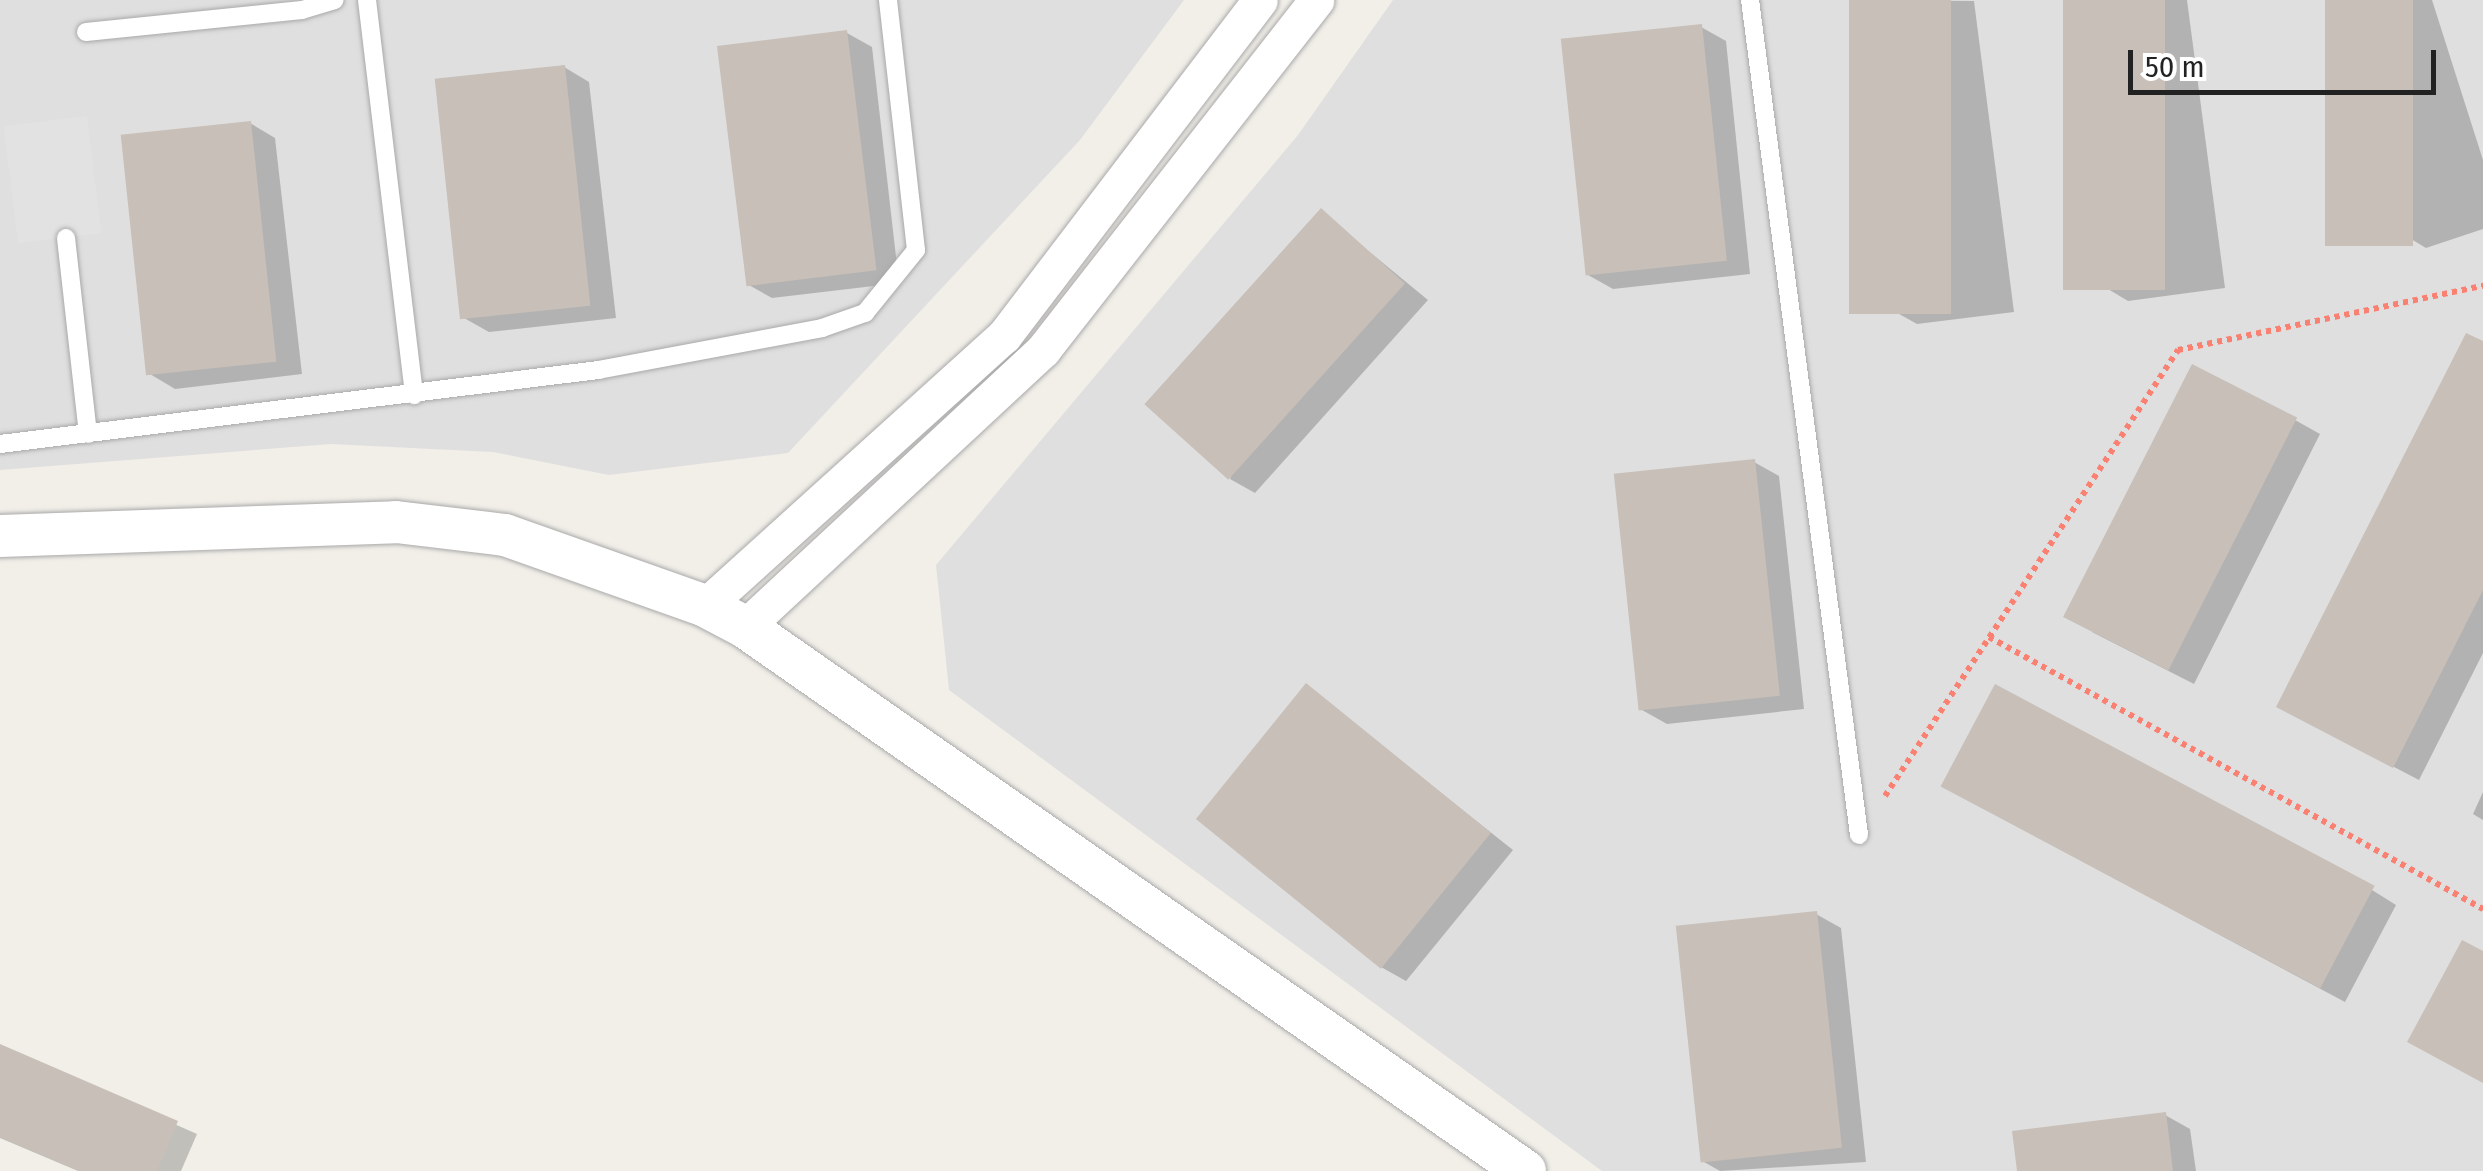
<!DOCTYPE html>
<html>
<head>
<meta charset="utf-8">
<style>
	body { margin:0 }
	#map { position:relative; width:2483px; height:1171px; overflow:hidden; background:#f2efe9; font-family:"Fira Sans Condensed",sans-serif }
	div>[style] { position:absolute }
	.residential>* { inset:0; background:#e0dfdf }
	.parking>* { inset:0; background:#e2e2e2; transform-origin:0 0 }
	.shadow>* { inset:0; background:#0003 }
	.building>* { inset:0; background:#c7bfb8; transform-origin:0 0 }
	.path>* { height:6px; margin-top:-3px; transform-origin:0; background:repeating-linear-gradient(90deg,#fa8072 0 5px,transparent 0 10px) }
	.roads { filter:drop-shadow(0 0 2px #a9a9a9) drop-shadow(0 0 2px #a9a9a9) }
	.service>* { height:18px; margin:-9px; padding:0 9px; transform-origin:9px; border-radius:9px; background:#fff }
	.minor>* { height:35px; margin:-17.5px; padding:0 17.5px; transform-origin:17.5px; border-radius:17.5px; background:#fff }
	.tertiary>* { height:42px; margin:-21px; padding:0 21px; transform-origin:21px; border-radius:21px; background:#fff }
	span { translate:-50% -50%; white-space:nowrap; text-align:center; line-height:1.15; -webkit-text-stroke:8px #fff; paint-order:stroke }
	.scale { position:absolute; left:2128px; top:50px; width:308px; height:45px; box-sizing:border-box; border:5px solid #222; border-top:0; padding-left:12px; font-size:30px; line-height:35px; white-space:nowrap; color:#222; -webkit-text-stroke:8px #fff; paint-order:stroke }
</style>
</head>
<body>
<div id="map">
	<div class="residential">
		<i style="clip-path:polygon(0 0,1184px 0,1080px 140px,788px 453px,609px 475px,493px 452px,331px 444px,0 470px)"></i>
		<i style="clip-path:polygon(1393px 0,2483px 0,2483px 1171px,1602px 1171px,949px 690px,936px 565px,1298px 135px)"></i>
	</div>
	<div class="parking">
		<i style="left:87px;top:116px;width:118px;height:84px;rotate:83deg"></i>
	</div>
	<div class="shadow">
		<i style="clip-path:polygon(1852px 0,1974px 1px,2014px 312px,1917px 324px,1892px 310px)"></i>
		<i style="clip-path:polygon(2066px 0,2187px 0,2225px 288px,2128px 301px,2103px 286px)"></i>
		<i style="clip-path:polygon(2327px 0,2432px 0,2483px 160px,2483px 229px,2426px 248px,2401px 233px)"></i>
		<i style="clip-path:polygon(1701px 27px,1726px 41px,1750px 274px,1613px 289px,1588px 275px)"></i>
		<i style="clip-path:polygon(847px 33px,872px 47px,899px 283px,772px 298px,747px 284px)"></i>
		<i style="clip-path:polygon(564px 67px,589px 82px,616px 318px,489px 332px,464px 318px)"></i>
		<i style="clip-path:polygon(250px 123px,275px 138px,302px 374px,175px 389px,150px 374px)"></i>
		<i style="clip-path:polygon(1321px 212px,1428px 300px,1255px 493px,1230px 479px)"></i>
		<i style="clip-path:polygon(2483px 344px,2483px 653px,2419px 780px,2304px 720px)"></i>
		<i style="clip-path:polygon(2295px 420px,2320px 434px,2194px 684px,2092px 632px)"></i>
		<i style="clip-path:polygon(1754px 462px,1779px 476px,1804px 709px,1667px 724px,1642px 710px)"></i>
		<i style="clip-path:polygon(1306px 686px,1513px 850px,1406px 981px,1381px 967px)"></i>
		<i style="clip-path:polygon(2483px 792px,2483px 820px,2473px 814px)"></i>
		<i style="clip-path:polygon(1968px 800px,2372px 890px,2396px 905px,2345px 1002px)"></i>
		<i style="clip-path:polygon(1816px 914px,1841px 928px,1866px 1162px,1720px 1171px,1704px 1162px)"></i>
		<i style="clip-path:polygon(0 1047px,197px 1134px,181px 1171px,78px 1171px,0 1138px)"></i>
		<i style="clip-path:polygon(2165px 1115px,2190px 1129px,2196px 1171px,2019px 1171px)"></i>
	</div>
	<div class="building">
		<i style="left:1849px;top:0;width:102px;height:314px"></i>
		<i style="left:2063px;top:0;width:102px;height:290px"></i>
		<i style="left:2325px;top:0;width:88px;height:246px"></i>
		<i style="left:1702px;top:24px;width:238px;height:142px;rotate:84deg"></i>
		<i style="left:847px;top:30px;width:242px;height:131px;rotate:83deg"></i>
		<i style="left:565px;top:65px;width:242px;height:131px;rotate:84deg"></i>
		<i style="left:251px;top:121px;width:242px;height:131px;rotate:84deg"></i>
		<i style="left:1321px;top:208px;width:113px;height:264px;rotate:42deg"></i>
		<i style="clip-path:polygon(2466px 333px,2483px 341px,2483px 590px,2393px 768px,2276px 707px)"></i>
		<i style="left:2192px;top:364px;width:118px;height:284px;rotate:27deg"></i>
		<i style="left:1755px;top:459px;width:238px;height:142px;rotate:84deg"></i>
		<i style="left:1306px;top:683px;width:238px;height:175px;rotate:39deg"></i>
		<i style="left:1995px;top:684px;width:430px;height:116px;rotate:28deg"></i>
		<i style="left:1817px;top:911px;width:238px;height:142px;rotate:84deg"></i>
		<i style="clip-path:polygon(2462px 940px,2483px 951px,2483px 1083px,2407px 1042px)"></i>
		<i style="clip-path:polygon(0 1044px,178px 1121px,157px 1171px,79px 1171px,0 1137px)"></i>
		<i style="clip-path:polygon(2166px 1112px,2173px 1171px,2017px 1171px,2012px 1131px)"></i>
	</div>
	<div class="path">
		<i style="left:1989px;top:637px;width:564px;rotate:28.84deg"></i>
		<i style="left:1885px;top:796px;width:534px;rotate:-56.7deg"></i>
		<i style="left:2178px;top:350px;width:312px;rotate:-11.9deg"></i>
	</div>
	<div class="roads">
		<div class="service">
			<i style="left:367px;top:0;width:398px;rotate:83.2deg"></i>
			<i style="left:1750px;top:0;width:842px;rotate:82.56deg"></i>
			<i style="left:86px;top:32px;width:217px;rotate:-5.8deg"></i>
			<i style="left:302px;top:10px;width:34px;rotate:-17deg"></i>
			<i style="left:66px;top:238px;width:197px;rotate:83.6deg"></i>
			<i style="left:0;top:444px;width:603px;rotate:-7.05deg"></i>
			<i style="left:598px;top:370px;width:228px;rotate:-10.6deg"></i>
			<i style="left:822px;top:328px;width:46px;rotate:-19.2deg"></i>
			<i style="left:865px;top:313px;width:81px;rotate:-51deg"></i>
			<i style="left:916px;top:250px;width:252px;rotate:-96.4deg"></i>
		</div>
		<div class="minor">
			<i style="left:705px;top:606px;width:403px;rotate:-42.1deg"></i>
			<i style="left:1004px;top:336px;width:422px;rotate:-52.7deg"></i>
			<i style="left:745px;top:627px;width:407px;rotate:-42.9deg"></i>
			<i style="left:1043px;top:350px;width:444px;rotate:-52deg"></i>
		</div>
		<div class="tertiary">
			<i style="left:0;top:536px;width:396px;rotate:-2deg"></i>
			<i style="left:396px;top:522px;width:110px;rotate:6.8deg"></i>
			<i style="left:505px;top:535px;width:212px;rotate:19.5deg"></i>
			<i style="left:705px;top:606px;width:45px;rotate:27.7deg"></i>
			<i style="left:745px;top:627px;width:951px;rotate:34.89deg"></i>
		</div>
	</div>
	<div class="scale">50 m</div>
</div>
</body>
</html>
